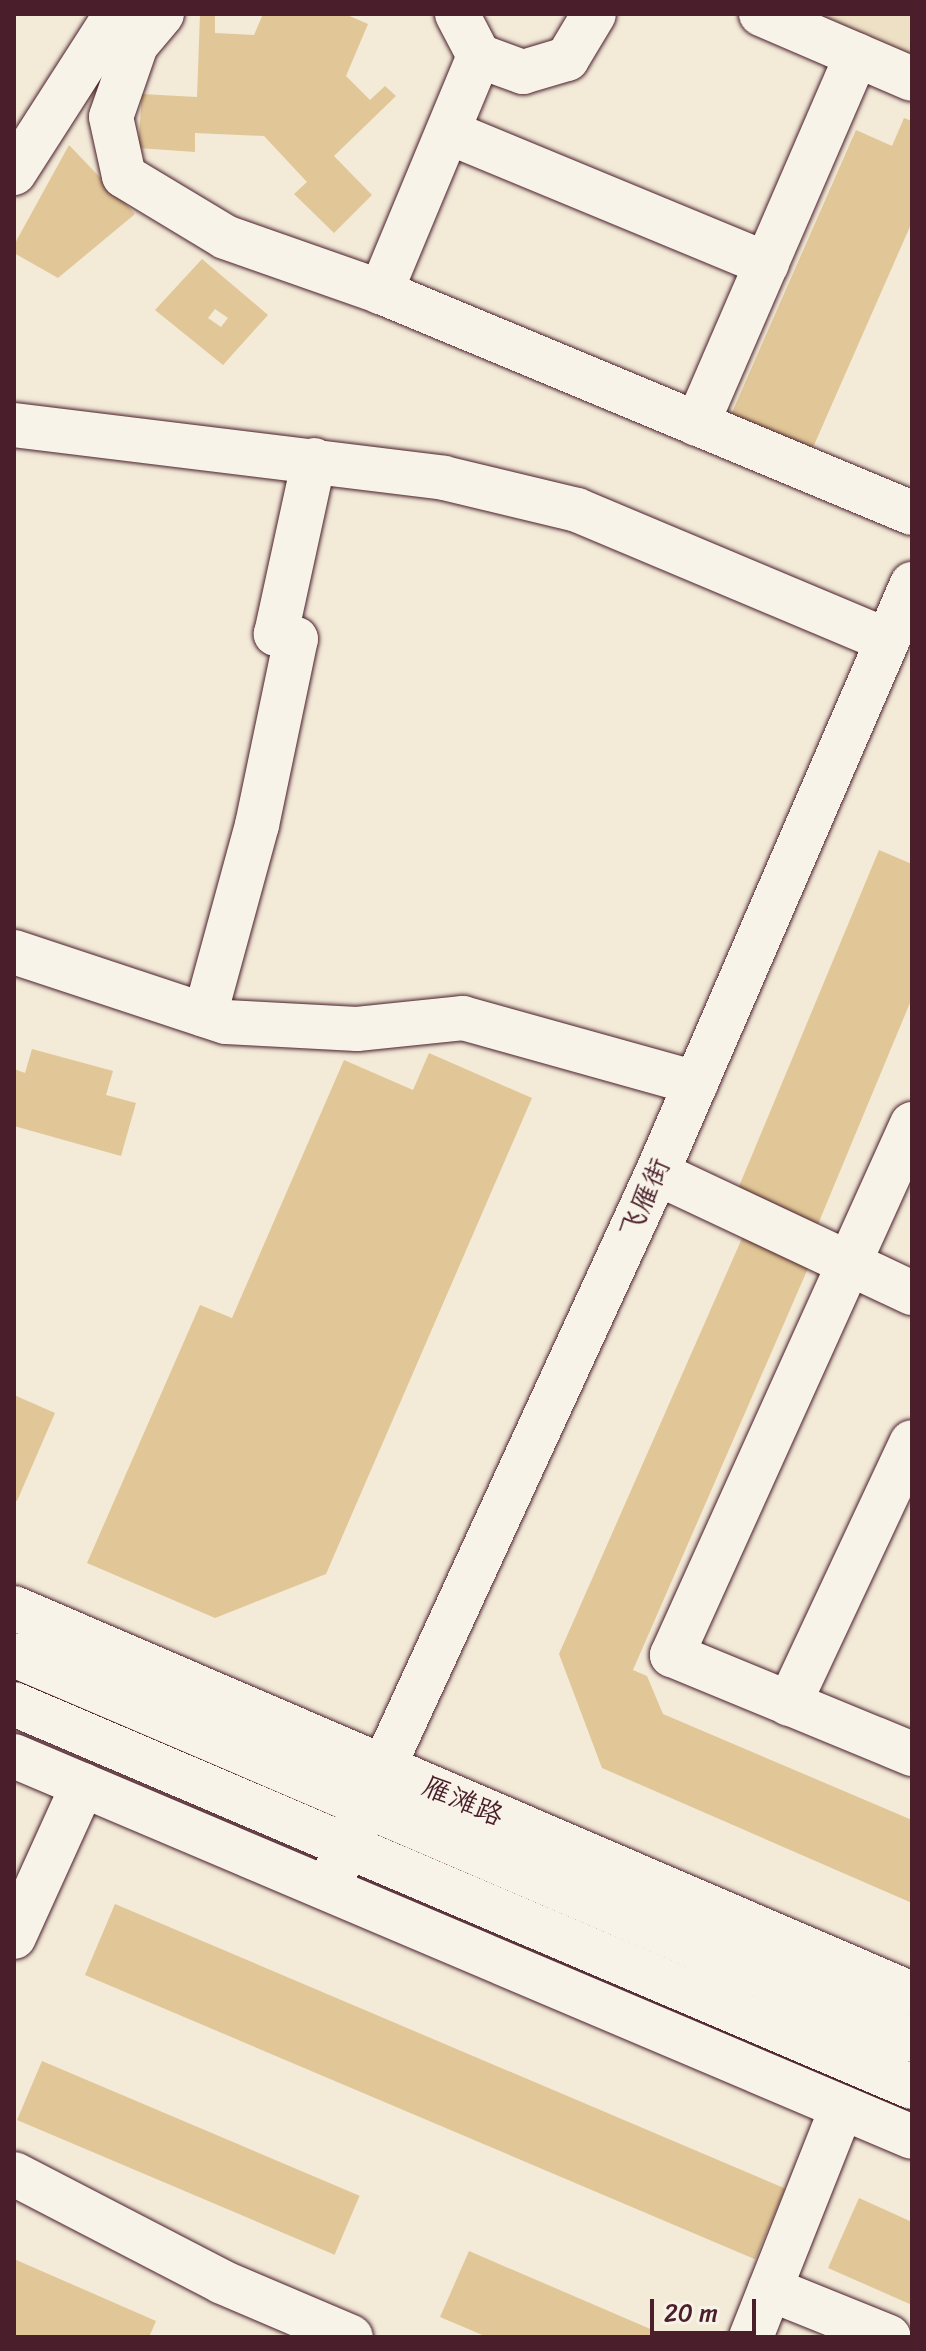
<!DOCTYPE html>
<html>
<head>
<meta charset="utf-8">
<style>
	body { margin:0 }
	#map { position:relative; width:926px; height:2351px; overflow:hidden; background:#f3ead8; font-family:Sriracha,"LXGW WenKai TC",sans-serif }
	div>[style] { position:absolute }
	.built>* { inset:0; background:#eee0c4 }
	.building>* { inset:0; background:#e1c797; transform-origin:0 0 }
	.roads { filter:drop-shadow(0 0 2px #4a1f2b) drop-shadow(0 0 2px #4a1f2b) }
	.minor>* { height:44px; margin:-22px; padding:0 22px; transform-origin:22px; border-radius:22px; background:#f7f3e8 }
	.major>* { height:44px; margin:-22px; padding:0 22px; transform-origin:22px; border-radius:22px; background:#f7f3e8 }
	span { translate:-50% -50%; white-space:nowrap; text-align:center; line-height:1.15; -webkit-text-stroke:6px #f7f3e8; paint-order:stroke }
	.street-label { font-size:28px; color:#4a1f2b }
	.frame { position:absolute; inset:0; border:16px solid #4a1f2b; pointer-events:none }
	.scale { position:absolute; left:650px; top:2299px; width:106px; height:36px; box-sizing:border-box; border:4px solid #4a1f2b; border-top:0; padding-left:10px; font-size:24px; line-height:28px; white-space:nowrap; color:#4a1f2b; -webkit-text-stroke:6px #f7f3e8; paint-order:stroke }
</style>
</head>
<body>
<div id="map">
	<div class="built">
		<i style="clip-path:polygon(817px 14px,912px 14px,912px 55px)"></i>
	</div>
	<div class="building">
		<i style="clip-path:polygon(200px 14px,215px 14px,215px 33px,254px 35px,263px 14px,345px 14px,368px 24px,346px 76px,370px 100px,385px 86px,396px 96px,334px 156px,372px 195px,334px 233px,294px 194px,307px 182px,264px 136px,195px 133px,195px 152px,138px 148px,142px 94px,197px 97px)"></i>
		<i style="clip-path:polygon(904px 118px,912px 121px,912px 222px,811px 452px,730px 417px,856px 130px,892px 146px)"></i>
		<i style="clip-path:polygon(69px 145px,135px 214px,58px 278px,14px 253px,14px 245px)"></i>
		<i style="clip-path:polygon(evenodd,202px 259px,268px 315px,223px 365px,155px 310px,202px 259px,215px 309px,228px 318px,221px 327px,208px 318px,215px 309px)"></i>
		<i style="clip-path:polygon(879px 850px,912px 864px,912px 998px,816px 1229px,735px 1196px)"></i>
		<i style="clip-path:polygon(32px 1049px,113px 1071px,106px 1095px,136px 1103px,121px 1156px,14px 1126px,14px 1069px,25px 1073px)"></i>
		<i style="clip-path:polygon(429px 1053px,532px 1098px,326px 1574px,215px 1618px,87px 1563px,200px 1305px,232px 1318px,344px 1060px,413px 1090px)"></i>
		<i style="clip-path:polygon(743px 1236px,809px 1266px,633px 1670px,647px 1676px,663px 1714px,912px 1820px,912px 1903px,602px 1768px,559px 1654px)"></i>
		<i style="clip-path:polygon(14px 1395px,55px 1413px,17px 1501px,14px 1500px)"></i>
		<i style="left:115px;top:1904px;width:728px;height:77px;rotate:23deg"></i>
		<i style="left:42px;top:2061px;width:345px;height:64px;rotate:23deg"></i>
		<i style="clip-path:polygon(859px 2198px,912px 2222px,912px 2305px,828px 2268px)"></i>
		<i style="clip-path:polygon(469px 2251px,669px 2337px,487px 2337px,440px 2317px)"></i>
		<i style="clip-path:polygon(14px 2259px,156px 2321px,149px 2337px,14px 2337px)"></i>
	</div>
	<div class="roads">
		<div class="minor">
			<i style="left:162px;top:14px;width:40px;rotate:130deg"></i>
			<i style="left:136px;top:45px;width:76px;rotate:109.1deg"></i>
			<i style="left:111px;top:117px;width:60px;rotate:77.6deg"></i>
			<i style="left:124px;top:176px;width:118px;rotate:31.1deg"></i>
			<i style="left:225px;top:237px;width:165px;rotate:19.4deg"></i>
			<i style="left:457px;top:14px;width:47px;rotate:62.4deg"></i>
			<i style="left:479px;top:56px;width:47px;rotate:20deg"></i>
			<i style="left:523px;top:72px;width:46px;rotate:-16.5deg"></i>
			<i style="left:567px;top:59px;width:52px;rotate:-59deg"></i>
			<i style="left:761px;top:14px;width:164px;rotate:23.3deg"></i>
			<i style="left:479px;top:56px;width:256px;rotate:112.6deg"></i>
			<i style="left:381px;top:292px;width:575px;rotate:22.6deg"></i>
			<i style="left:448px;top:132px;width:345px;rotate:22.5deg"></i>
			<i style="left:14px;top:173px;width:189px;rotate:-57.3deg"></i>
			<i style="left:697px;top:424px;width:402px;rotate:-66.6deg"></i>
			<i style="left:14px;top:425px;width:433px;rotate:7deg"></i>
			<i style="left:444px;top:478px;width:137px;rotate:13.5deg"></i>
			<i style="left:577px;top:510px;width:336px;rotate:22.8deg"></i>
			<i style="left:14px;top:952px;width:223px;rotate:18.3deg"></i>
			<i style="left:226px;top:1022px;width:131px;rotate:3.1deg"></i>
			<i style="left:357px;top:1029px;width:107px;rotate:-5.9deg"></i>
			<i style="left:463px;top:1018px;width:242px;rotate:15.6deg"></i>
			<i style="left:205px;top:1015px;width:197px;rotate:-74.7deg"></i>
			<i style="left:257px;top:825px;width:190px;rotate:-78.2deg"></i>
			<i style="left:296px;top:639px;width:21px;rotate:-166deg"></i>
			<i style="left:276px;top:634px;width:178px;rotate:-77.7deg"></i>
			<i style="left:912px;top:1124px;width:583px;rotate:114.32deg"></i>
			<i style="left:672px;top:1655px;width:260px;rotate:22.4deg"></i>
			<i style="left:657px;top:1173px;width:282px;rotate:25.2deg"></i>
			<i style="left:14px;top:1608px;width:977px;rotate:23.26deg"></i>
			<i style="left:789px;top:1704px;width:289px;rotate:-64.9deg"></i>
			<i style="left:14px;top:1756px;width:975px;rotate:22.99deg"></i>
			<i style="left:14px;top:1937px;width:167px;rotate:-65.6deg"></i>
			<i style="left:14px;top:2174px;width:234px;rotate:27.4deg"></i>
			<i style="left:222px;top:2282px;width:140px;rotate:23.1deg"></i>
			<i style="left:770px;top:2289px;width:128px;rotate:22deg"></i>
			<i style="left:751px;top:2337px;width:247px;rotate:-68.4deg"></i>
		</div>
		<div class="major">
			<i style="left:14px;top:1655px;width:977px;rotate:23.21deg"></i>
			<i style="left:14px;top:1704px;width:976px;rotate:23.1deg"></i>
			<i style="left:328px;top:1888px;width:787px;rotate:-65.29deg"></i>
			<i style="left:657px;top:1173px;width:642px;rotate:-66.59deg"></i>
		</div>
	</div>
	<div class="street-label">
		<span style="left:645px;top:1198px;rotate:-66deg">飞雁街</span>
		<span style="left:463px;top:1801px;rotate:23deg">雁滩路</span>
	</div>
	<div class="frame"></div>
	<div class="scale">20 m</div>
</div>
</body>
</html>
